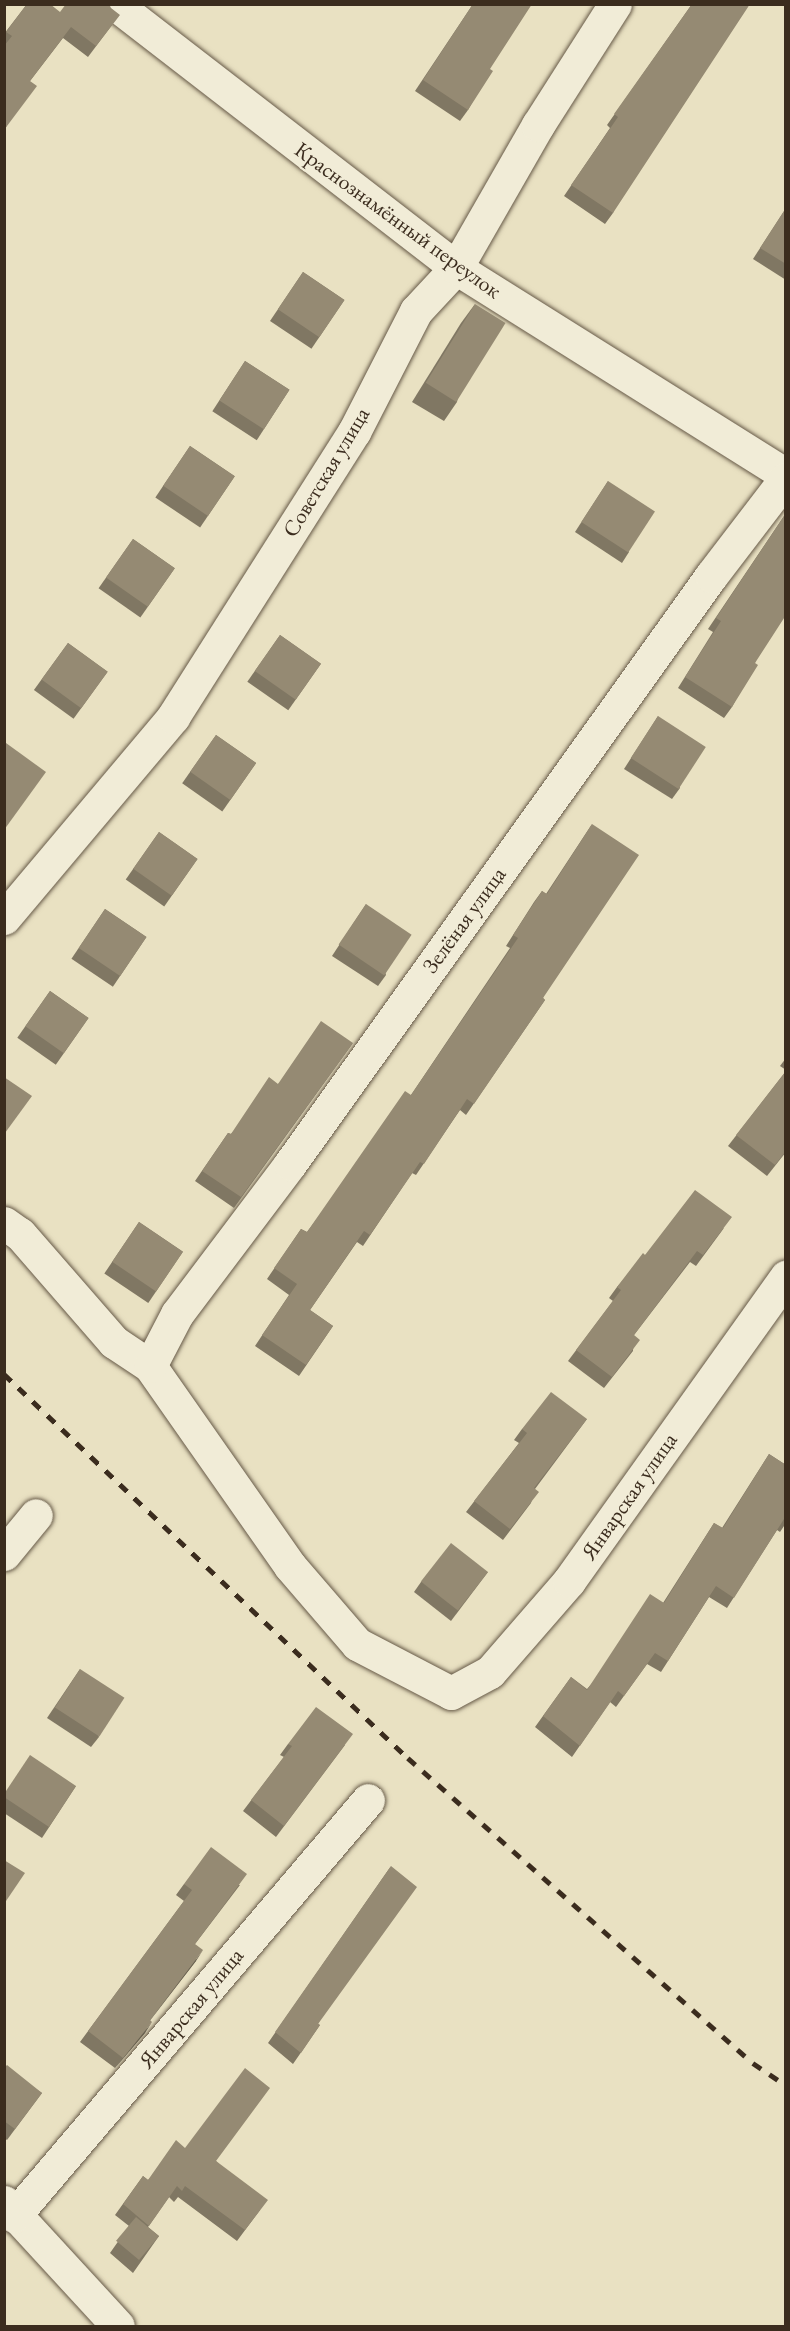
<!DOCTYPE html>
<html>
<head>
<meta charset="utf-8">
<style>
	body { margin:0 }
	#map { position:relative; width:790px; height:2331px; overflow:hidden; background:#e9e1c2; font-family:"EB Garamond",serif }
	div>[style] { position:absolute }
	.roads { filter:drop-shadow(0 0 2px #665947) drop-shadow(0 0 2px #665947) }
	.street>* { height:33px; margin:-16.5px; padding:0 16.5px; transform-origin:16.5px; border-radius:16.5px; background:#f1ecd7 }
	.rail>* { height:4.5px; margin-top:-2.25px; transform-origin:0; background:repeating-linear-gradient(90deg,#3b2c1e 0 10px,transparent 0 20px) }
	.wall>* { inset:0; background:#807763; transform-origin:0 0 }
	.shaded-wall>* { inset:0; background:#686150 }
	.building>* { inset:0; background:#958a73; transform-origin:0 0 }
	span { translate:-50% -50%; white-space:nowrap; text-align:center; line-height:1.15; -webkit-text-stroke:4.5px #f1ecd7; paint-order:stroke }
	.street-label { font-size:22px; color:#3b2c1e }
	.frame { position:absolute; inset:0; border:6px solid #3b2c1e; pointer-events:none }
</style>
</head>
<body>
<div id="map">
	<div class="roads">
		<div class="street">
			<i style="left:115px;top:4px;width:431px;rotate:37.7deg"></i>
			<i style="left:456px;top:268px;width:390px;rotate:32.1deg"></i>
			<i style="left:4px;top:918px;width:263px;rotate:-49.9deg"></i>
			<i style="left:173px;top:717px;width:338px;rotate:-57.6deg"></i>
			<i style="left:354px;top:432px;width:136px;rotate:-62.9deg"></i>
			<i style="left:416px;top:311px;width:59px;rotate:-47.1deg"></i>
			<i style="left:456px;top:268px;width:165px;rotate:-60.2deg"></i>
			<i style="left:538px;top:125px;width:143px;rotate:-57.5deg"></i>
			<i style="left:4px;top:1223px;width:19px;rotate:35deg"></i>
			<i style="left:20px;top:1234px;width:143px;rotate:49deg"></i>
			<i style="left:114px;top:1342px;width:43px;rotate:33.7deg"></i>
			<i style="left:150px;top:1366px;width:244px;rotate:55deg"></i>
			<i style="left:290px;top:1566px;width:103px;rotate:49.3deg"></i>
			<i style="left:357px;top:1644px;width:106px;rotate:27.5deg"></i>
			<i style="left:451px;top:1693px;width:44px;rotate:-28.3deg"></i>
			<i style="left:490px;top:1672px;width:121px;rotate:-49deg"></i>
			<i style="left:569px;top:1581px;width:374px;rotate:-54.5deg"></i>
			<i style="left:150px;top:1366px;width:59px;rotate:-62.6deg"></i>
			<i style="left:177px;top:1314px;width:188px;rotate:-53deg"></i>
			<i style="left:290px;top:1164px;width:723px;rotate:-54.4deg"></i>
			<i style="left:711px;top:576px;width:123px;rotate:-52.6deg"></i>
			<i style="left:4px;top:1554px;width:50px;rotate:-50.6deg"></i>
			<i style="left:4px;top:2202px;width:168px;rotate:47.4deg"></i>
			<i style="left:14px;top:2216px;width:546px;rotate:-49.6deg"></i>
		</div>
	</div>
	<div class="rail">
		<i style="left:4px;top:1374px;width:557px;rotate:43.55deg"></i>
		<i style="left:408px;top:1758px;width:460px;rotate:41.5deg"></i>
		<i style="left:753px;top:2063px;width:40px;rotate:34deg"></i>
	</div>
	<div class="wall">
		<i style="clip-path:polygon(27px 4px,112px 25px,88px 57px,63px 38px,30px 81px,4px 131px,4px 34px)"></i>
		<i style="clip-path:polygon(473px 4px,490px 69px,468px 110px,460px 121px,415px 91px)"></i>
		<i style="clip-path:polygon(692px 4px,613px 213px,605px 224px,564px 196px,610px 128px,607px 125px)"></i>
		<i style="clip-path:polygon(786px 208px,786px 280px,753px 259px)"></i>
		<i style="left:303px;top:272px;width:50px;height:59px;rotate:34deg"></i>
		<i style="clip-path:polygon(475px 304px,457px 402px,444px 421px,412px 402px,461px 323px)"></i>
		<i style="left:245px;top:361px;width:53px;height:60px;rotate:33deg"></i>
		<i style="left:190px;top:446px;width:54px;height:62px;rotate:34deg"></i>
		<i style="clip-path:polygon(608px 481px,629px 552px,622px 563px,575px 532px)"></i>
		<i style="clip-path:polygon(786px 513px,755px 663px,732px 707px,724px 718px,678px 688px,713px 632px,708px 629px)"></i>
		<i style="left:133px;top:539px;width:51px;height:60px;rotate:35deg"></i>
		<i style="left:280px;top:635px;width:50px;height:57px;rotate:35deg"></i>
		<i style="left:68px;top:643px;width:49px;height:58px;rotate:36deg"></i>
		<i style="clip-path:polygon(658px 716px,680px 788px,672px 799px,624px 769px)"></i>
		<i style="left:216px;top:735px;width:49px;height:59px;rotate:35deg"></i>
		<i style="clip-path:polygon(592px 824px,543px 998px,545px 1000px,466px 1115px,460px 1110px,416px 1175px,412px 1173px,363px 1246px,357px 1242px,310px 1310px,333px 1326px,299px 1376px,255px 1346px,289px 1295px,267px 1279px,301px 1229px,307px 1232px,411px 1095px,510px 948px,506px 946px,534px 902px,542px 891px,546px 894px)"></i>
		<i style="left:159px;top:832px;width:47px;height:58px;rotate:35deg"></i>
		<i style="clip-path:polygon(366px 904px,386px 975px,378px 986px,332px 956px)"></i>
		<i style="left:105px;top:909px;width:50px;height:60px;rotate:34deg"></i>
		<i style="left:50px;top:991px;width:47px;height:57px;rotate:35deg"></i>
		<i style="clip-path:polygon(353px 1043px,234px 1208px,195px 1181px,228px 1133px,231px 1134px,278px 1084px)"></i>
		<i style="clip-path:polygon(786px 1058px,786px 1070px,780px 1066px)"></i>
		<i style="clip-path:polygon(786px 1071px,786px 1152px,767px 1176px,728px 1146px)"></i>
		<i style="left:139px;top:1222px;width:53px;height:62px;rotate:34deg"></i>
		<i style="clip-path:polygon(724px 1228px,696px 1266px,690px 1262px,634px 1335px,633px 1351px,604px 1388px,568px 1361px,613px 1301px,609px 1298px,617px 1287px,645px 1255px)"></i>
		<i style="clip-path:polygon(587px 1419px,535px 1489px,531px 1503px,503px 1540px,466px 1512px,519px 1443px,514px 1440px,522px 1429px)"></i>
		<i style="clip-path:polygon(769px 1454px,786px 1465px,786px 1523px,780px 1532px,777px 1530px,727px 1608px,709px 1597px,661px 1672px,647px 1664px,616px 1707px,610px 1702px,572px 1757px,535px 1727px,571px 1677px,587px 1689px,663px 1603px,714px 1523px,722px 1528px)"></i>
		<i style="clip-path:polygon(488px 1572px,451px 1621px,414px 1592px,421px 1582px)"></i>
		<i style="clip-path:polygon(80px 1669px,99px 1737px,91px 1747px,47px 1718px)"></i>
		<i style="clip-path:polygon(288px 1744px,345px 1745px,276px 1837px,243px 1811px,284px 1757px,280px 1755px)"></i>
		<i style="clip-path:polygon(76px 1786px,42px 1838px,4px 1813px,4px 1793px)"></i>
		<i style="clip-path:polygon(391px 1866px,318px 2024px,320px 2025px,293px 2064px,268px 2043px)"></i>
		<i style="clip-path:polygon(184px 1884px,240px 1885px,195px 1944px,196px 1961px,150px 2020px,145px 2033px,115px 2068px,80px 2042px,184px 1901px,176px 1895px)"></i>
		<i style="clip-path:polygon(4px 2068px,42px 2093px,7px 2140px,4px 2138px)"></i>
		<i style="clip-path:polygon(185px 2148px,216px 2161px,260px 2210px,237px 2241px,178px 2197px,174px 2202px,169px 2197px,148px 2227px,159px 2236px,133px 2273px,110px 2253px,129px 2226px,115px 2215px,143px 2176px,148px 2180px)"></i>
	</div>
	<div class="shaded-wall">
		<i style="clip-path:polygon(203px 1950px,196px 1961px,142px 2031px,150px 2020px)"></i>
		<i style="clip-path:polygon(152px 2022px,145px 2033px,115px 2068px,123px 2058px)"></i>
	</div>
	<div class="building">
		<i style="clip-path:polygon(27px 4px,50px 4px,60px 12px,66px 4px,109px 4px,111px 8px,120px 15px,96px 46px,71px 27px,30px 81px,37px 86px,4px 130px,4px 46px,12px 36px,6px 32px)"></i>
		<i style="clip-path:polygon(473px 4px,532px 4px,490px 69px,493px 71px,468px 110px,423px 80px)"></i>
		<i style="clip-path:polygon(692px 4px,750px 4px,613px 213px,571px 185px,618px 117px,614px 114px)"></i>
		<i style="clip-path:polygon(786px 208px,786px 264px,760px 248px)"></i>
		<i style="left:303px;top:272px;width:50px;height:45px;rotate:34deg"></i>
		<i style="left:475px;top:304px;width:36px;height:93px;rotate:32deg"></i>
		<i style="left:245px;top:361px;width:53px;height:47px;rotate:33deg"></i>
		<i style="left:190px;top:446px;width:54px;height:48px;rotate:34deg"></i>
		<i style="left:608px;top:481px;width:56px;height:49px;rotate:33deg"></i>
		<i style="clip-path:polygon(786px 513px,786px 615px,755px 663px,758px 665px,732px 707px,685px 677px,721px 621px,716px 618px)"></i>
		<i style="left:133px;top:539px;width:51px;height:47px;rotate:35deg"></i>
		<i style="left:280px;top:635px;width:50px;height:44px;rotate:35deg"></i>
		<i style="left:68px;top:643px;width:49px;height:45px;rotate:36deg"></i>
		<i style="left:658px;top:716px;width:57px;height:50px;rotate:33deg"></i>
		<i style="left:216px;top:735px;width:49px;height:45px;rotate:35deg"></i>
		<i style="clip-path:polygon(6px 743px,46px 772px,4px 830px,4px 745px)"></i>
		<i style="clip-path:polygon(592px 824px,639px 855px,543px 998px,545px 1000px,474px 1104px,467px 1099px,424px 1164px,420px 1162px,370px 1235px,364px 1231px,310px 1310px,333px 1326px,306px 1365px,262px 1335px,297px 1284px,274px 1268px,301px 1229px,307px 1232px,405px 1091px,411px 1095px,518px 938px,513px 935px,542px 891px,547px 894px)"></i>
		<i style="left:159px;top:832px;width:47px;height:45px;rotate:35deg"></i>
		<i style="left:366px;top:904px;width:55px;height:49px;rotate:34deg"></i>
		<i style="left:105px;top:909px;width:50px;height:47px;rotate:34deg"></i>
		<i style="left:50px;top:991px;width:47px;height:43px;rotate:35deg"></i>
		<i style="clip-path:polygon(321px 1021px,353px 1043px,241px 1197px,202px 1171px,228px 1133px,231px 1134px,269px 1077px,278px 1084px)"></i>
		<i style="clip-path:polygon(786px 1071px,786px 1151px,775px 1165px,736px 1135px)"></i>
		<i style="clip-path:polygon(4px 1077px,32px 1096px,5px 1133px,4px 1133px)"></i>
		<i style="clip-path:polygon(695px 1190px,732px 1217px,703px 1255px,697px 1251px,634px 1335px,640px 1340px,612px 1377px,576px 1350px,621px 1290px,617px 1287px,643px 1253px,645px 1255px)"></i>
		<i style="left:139px;top:1222px;width:53px;height:48px;rotate:34deg"></i>
		<i style="clip-path:polygon(551px 1392px,587px 1419px,534px 1488px,539px 1492px,510px 1529px,474px 1501px,527px 1433px,522px 1429px)"></i>
		<i style="clip-path:polygon(769px 1454px,786px 1465px,786px 1520px,784px 1519px,734px 1598px,716px 1586px,668px 1661px,655px 1653px,624px 1696px,618px 1691px,580px 1746px,543px 1716px,571px 1677px,587px 1690px,650px 1594px,664px 1603px,714px 1523px,723px 1528px)"></i>
		<i style="left:451px;top:1543px;width:47px;height:49px;rotate:38deg"></i>
		<i style="left:80px;top:1669px;width:53px;height:46px;rotate:33deg"></i>
		<i style="clip-path:polygon(316px 1707px,353px 1734px,284px 1826px,251px 1800px,292px 1746px,288px 1744px)"></i>
		<i style="clip-path:polygon(30px 1755px,76px 1786px,49px 1827px,4px 1797px,4px 1794px)"></i>
		<i style="clip-path:polygon(211px 1847px,247px 1874px,195px 1944px,203px 1950px,150px 2020px,152px 2022px,123px 2058px,88px 2031px,192px 1890px,184px 1884px)"></i>
		<i style="clip-path:polygon(4px 1860px,25px 1873px,4px 1904px)"></i>
		<i style="clip-path:polygon(391px 1866px,417px 1887px,318px 2024px,320px 2025px,301px 2053px,275px 2032px)"></i>
		<i style="clip-path:polygon(7px 2065px,42px 2093px,15px 2129px,4px 2121px,4px 2068px)"></i>
		<i style="clip-path:polygon(245px 2068px,270px 2088px,216px 2161px,268px 2200px,245px 2230px,185px 2186px,182px 2191px,177px 2186px,149px 2226px,123px 2204px,143px 2176px,148px 2180px,176px 2140px,185px 2148px)"></i>
		<i style="left:136px;top:2217px;width:30px;height:31px;rotate:40deg"></i>
	</div>
	<div class="street-label">
		<span style="left:398px;top:220px;rotate:36deg">Краснознамённый переулок</span>
		<span style="left:326px;top:472px;rotate:-59deg">Советская улица</span>
		<span style="left:464px;top:920px;rotate:-54deg">Зелёная улица</span>
		<span style="left:629px;top:1496px;rotate:-55deg">Январская улица</span>
		<span style="left:191px;top:2008px;rotate:-50deg">Январская улица</span>
	</div>
	<div class="frame"></div>
</div>
</body>
</html>
